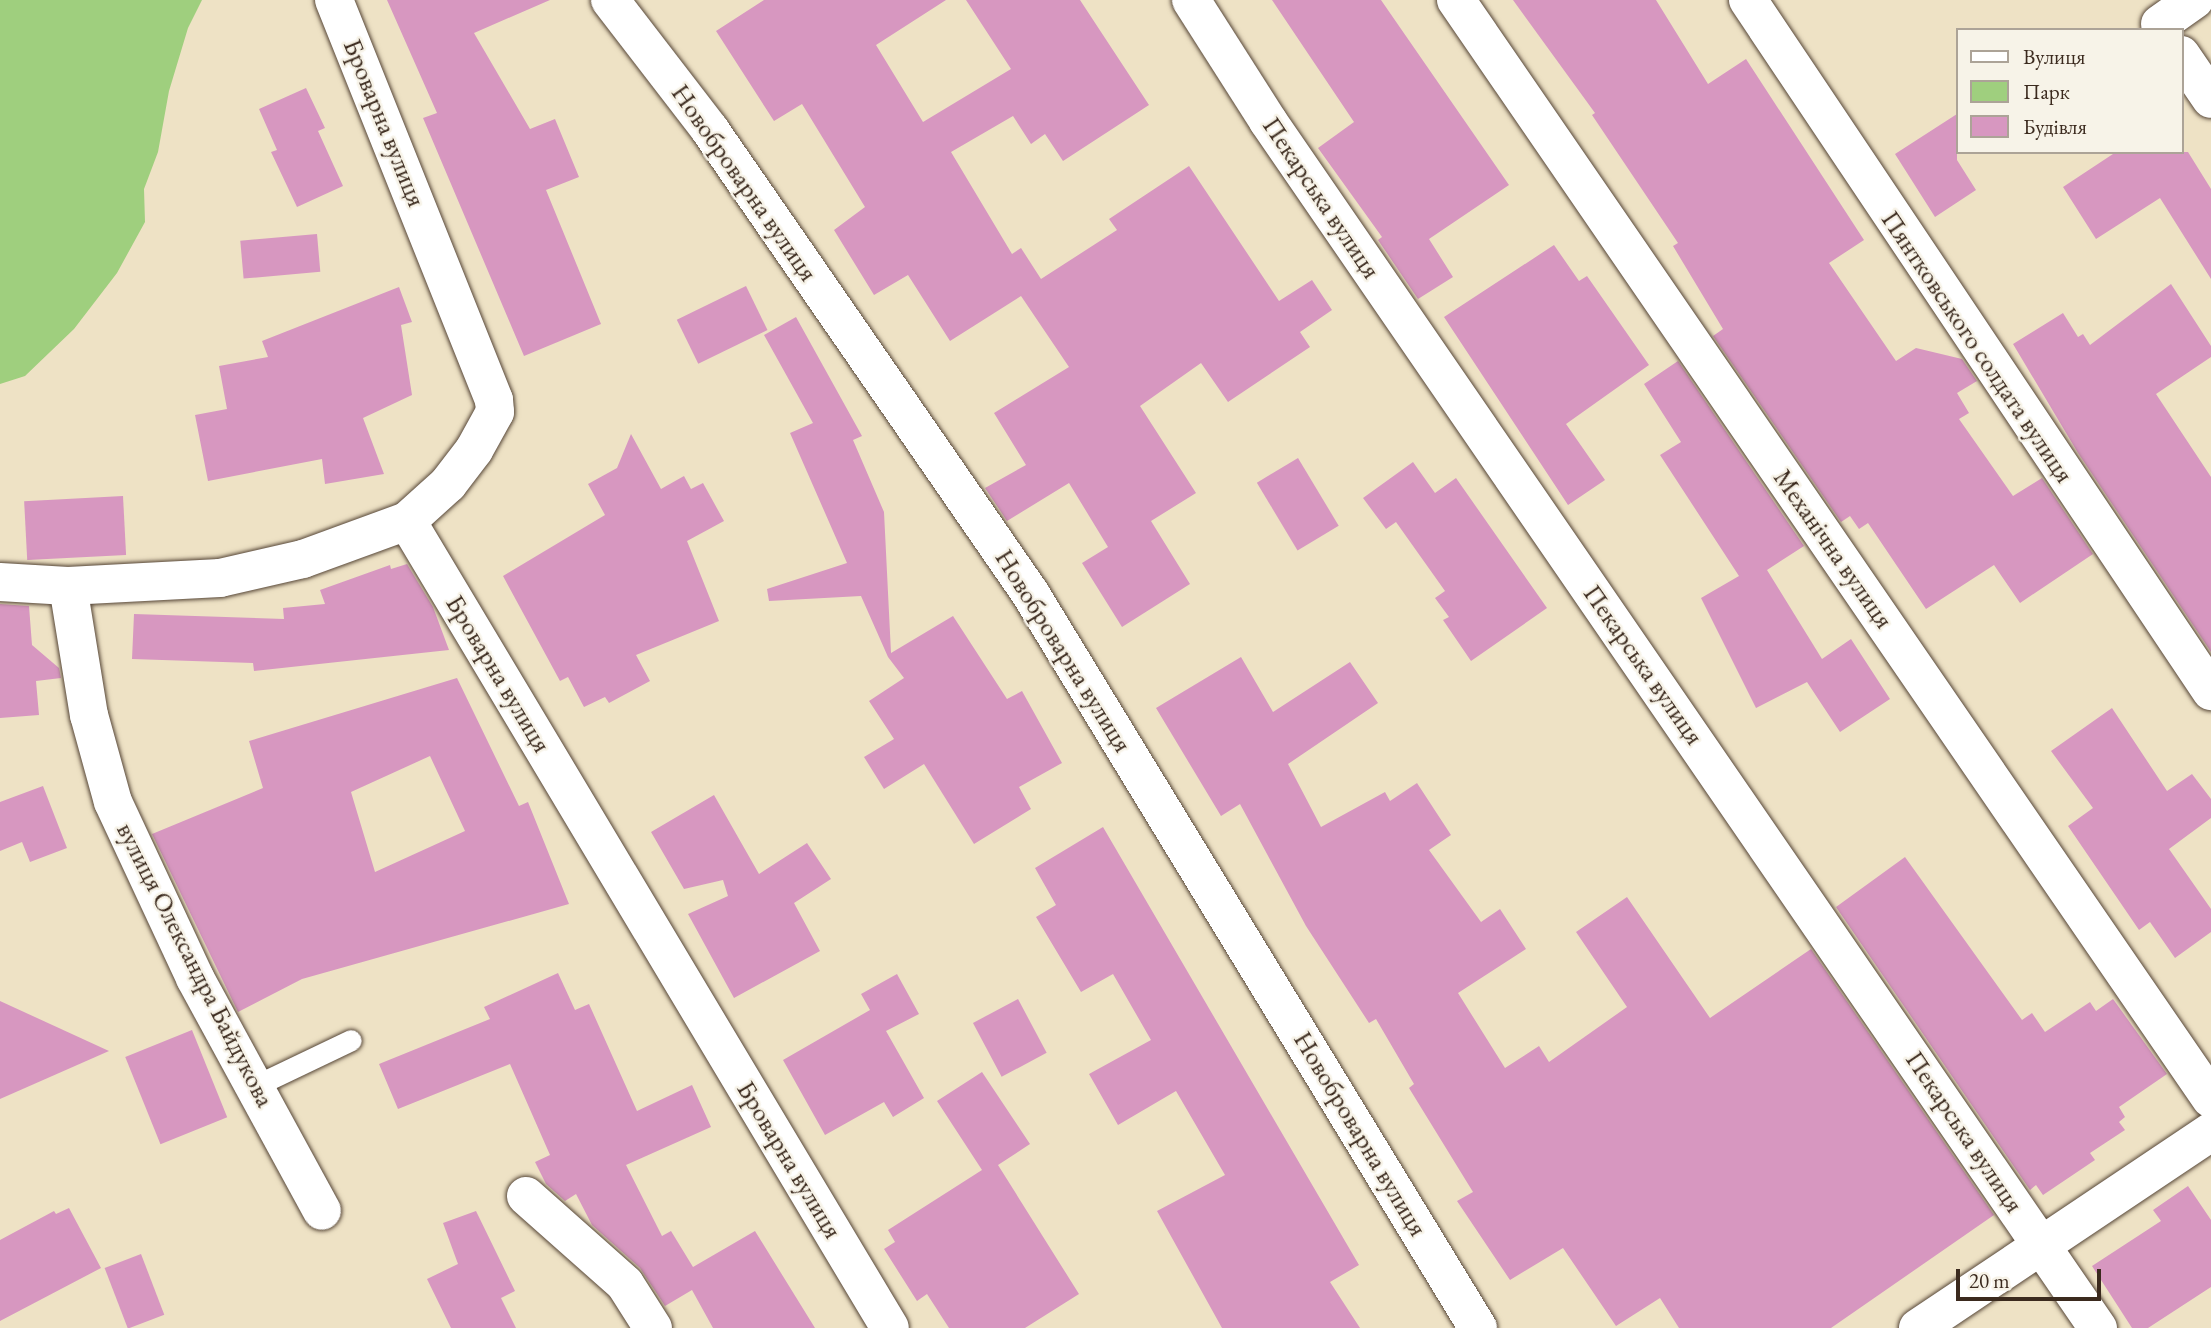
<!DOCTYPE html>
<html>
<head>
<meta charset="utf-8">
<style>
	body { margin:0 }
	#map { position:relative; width:2211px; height:1328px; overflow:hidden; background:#eee2c5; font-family:"EB Garamond",serif }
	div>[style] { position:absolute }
	.green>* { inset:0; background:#9fcf7e }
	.building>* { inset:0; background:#d797c0; transform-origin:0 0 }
	.roads { filter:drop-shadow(0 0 2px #564637) drop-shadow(0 0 2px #564637) }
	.lane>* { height:21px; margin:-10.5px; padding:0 10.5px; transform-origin:10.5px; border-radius:10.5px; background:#fff }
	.street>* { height:38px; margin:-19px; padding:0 19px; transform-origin:19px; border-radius:19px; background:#fff }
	span { translate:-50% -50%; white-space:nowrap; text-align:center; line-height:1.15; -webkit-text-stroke:5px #f7f3e8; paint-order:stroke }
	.street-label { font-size:26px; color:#3b2a1e }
	.legend { position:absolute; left:1956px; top:28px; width:228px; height:126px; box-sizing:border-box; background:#f7f3e8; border:2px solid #aca397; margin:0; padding:9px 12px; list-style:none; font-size:21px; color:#3b2a1e }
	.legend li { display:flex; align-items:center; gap:14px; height:35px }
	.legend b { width:35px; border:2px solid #aca397 }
	.scale { position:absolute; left:1956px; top:1269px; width:145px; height:32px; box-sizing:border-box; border:4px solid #3b2a1e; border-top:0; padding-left:9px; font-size:21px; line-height:24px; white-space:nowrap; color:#3b2a1e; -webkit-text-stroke:5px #f7f3e8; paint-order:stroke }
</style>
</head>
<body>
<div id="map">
	<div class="green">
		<i style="clip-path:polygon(0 0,202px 0,188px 28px,169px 91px,158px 152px,144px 189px,145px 222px,117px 273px,74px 329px,25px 376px,0 384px)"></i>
	</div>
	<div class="building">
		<i style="clip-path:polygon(387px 0,550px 0,474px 33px,530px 129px,555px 119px,579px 177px,546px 190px,601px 324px,524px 356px,423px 118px,437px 113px)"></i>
		<i style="clip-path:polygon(764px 0,946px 0,876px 45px,923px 122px,1011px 69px,966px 0,1080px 0,1149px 105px,1063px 161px,1045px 134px,1031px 144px,1013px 116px,951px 152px,1012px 254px,1021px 248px,1041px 279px,1117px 230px,1109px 219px,1189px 166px,1279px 301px,1312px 280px,1332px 310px,1300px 332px,1310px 347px,1228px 402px,1201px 363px,1140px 406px,1196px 493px,1151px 521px,1190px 584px,1122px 627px,1082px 563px,1108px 547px,1069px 483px,1007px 521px,985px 488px,1026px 465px,994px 413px,1069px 367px,1021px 296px,950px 341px,908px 275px,874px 295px,834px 230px,865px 207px,802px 104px,774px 121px,716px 31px)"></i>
		<i style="clip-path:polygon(1272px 0,1381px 0,1509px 185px,1429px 239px,1453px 277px,1418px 299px,1378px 240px,1382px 237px,1318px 148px,1354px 122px)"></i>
		<i style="clip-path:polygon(1513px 0,1656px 0,1708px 84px,1746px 59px,1864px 240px,1829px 263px,1896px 361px,1916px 348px,1962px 359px,1977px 381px,1957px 393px,1969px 413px,1959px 419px,2013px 496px,2042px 478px,2093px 554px,2020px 603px,1994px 565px,1926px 609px,1868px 523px,1859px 529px,1850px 516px,1841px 522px,1713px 336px,1723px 329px,1673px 246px,1678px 243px,1592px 115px,1595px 113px)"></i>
		<i style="clip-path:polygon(306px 88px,325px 128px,318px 131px,343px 186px,297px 207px,271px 152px,277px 150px,259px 109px)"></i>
		<i style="clip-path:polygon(1957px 114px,1957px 160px,1976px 190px,1935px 217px,1895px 154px)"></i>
		<i style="clip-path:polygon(2116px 152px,2188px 152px,2211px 189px,2211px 279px,2160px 198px,2096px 239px,2063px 187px)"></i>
		<i style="left:317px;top:234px;width:38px;height:77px;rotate:85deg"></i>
		<i style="clip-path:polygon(1554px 245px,1579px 281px,1587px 276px,1649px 365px,1566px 424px,1605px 480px,1568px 505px,1444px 317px)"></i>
		<i style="clip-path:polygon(2171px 284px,2211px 346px,2211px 357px,2156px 394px,2211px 477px,2211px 652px,2078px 453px,2013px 344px,2063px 313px,2078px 337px,2083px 334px,2090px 345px)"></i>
		<i style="left:746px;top:286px;width:49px;height:77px;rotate:64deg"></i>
		<i style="clip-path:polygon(399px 287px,412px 322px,401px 325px,412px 395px,363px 418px,384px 474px,325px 484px,322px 459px,208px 481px,195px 415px,227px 409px,219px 366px,268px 357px,262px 341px)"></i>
		<i style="clip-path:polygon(796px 317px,862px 436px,853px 440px,884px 512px,891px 653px,953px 616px,1007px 699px,1022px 691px,1062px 763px,1019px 787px,1031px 809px,974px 844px,924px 764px,884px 789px,864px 757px,894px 739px,869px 701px,904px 678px,888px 657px,861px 596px,769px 601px,767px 589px,847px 563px,790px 433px,813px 423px,764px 335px)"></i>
		<i style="clip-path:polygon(1678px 361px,1804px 546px,1767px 570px,1822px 659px,1851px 639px,1890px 699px,1840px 732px,1807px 682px,1756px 708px,1701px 598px,1739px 576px,1660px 455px,1681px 442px,1644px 384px)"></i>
		<i style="clip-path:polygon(631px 434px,661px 489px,684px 476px,691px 489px,703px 483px,724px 521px,687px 541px,719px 621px,636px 655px,650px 681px,609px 703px,605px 697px,584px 707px,568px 677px,560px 681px,503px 576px,605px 515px,588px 484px,617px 468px)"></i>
		<i style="left:1298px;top:458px;width:79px;height:48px;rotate:59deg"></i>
		<i style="clip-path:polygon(1413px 462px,1435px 493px,1456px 478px,1547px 608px,1471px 661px,1443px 620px,1449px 617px,1435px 598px,1445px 591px,1396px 522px,1386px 529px,1363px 498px)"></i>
		<i style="left:123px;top:496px;width:59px;height:99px;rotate:87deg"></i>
		<i style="clip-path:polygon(407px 564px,433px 607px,449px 650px,254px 671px,253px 663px,132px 659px,134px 614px,284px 619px,283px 608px,325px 604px,320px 590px,390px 565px,391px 569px)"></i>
		<i style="clip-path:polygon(0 604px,29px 606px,32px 645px,59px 668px,61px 678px,36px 681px,39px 715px,0 718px)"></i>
		<i style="clip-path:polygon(1241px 657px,1273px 712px,1350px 662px,1378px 703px,1288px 764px,1321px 827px,1385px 792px,1390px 801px,1417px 783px,1451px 835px,1429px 850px,1481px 922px,1500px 909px,1526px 949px,1458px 993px,1505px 1068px,1539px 1046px,1549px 1062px,1627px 1007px,1576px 932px,1627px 897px,1710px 1018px,1811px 949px,1994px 1215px,1831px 1328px,1679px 1328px,1660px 1298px,1616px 1326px,1563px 1248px,1510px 1280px,1457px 1201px,1473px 1192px,1409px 1088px,1414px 1084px,1376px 1019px,1369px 1023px,1306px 926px,1240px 804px,1221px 816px,1156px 708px)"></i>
		<i style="clip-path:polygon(evenodd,457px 678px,519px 806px,528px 802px,569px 904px,302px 979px,238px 1012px,152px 834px,263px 788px,249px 741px,457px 678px,430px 756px,465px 831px,375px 872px,351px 792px,430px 756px)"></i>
		<i style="clip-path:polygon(2112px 708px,2167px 791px,2192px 774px,2211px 799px,2211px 818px,2169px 849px,2211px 909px,2211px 932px,2175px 958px,2150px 922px,2139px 930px,2068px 826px,2093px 808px,2051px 751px)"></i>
		<i style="clip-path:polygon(43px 786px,67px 848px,30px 862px,22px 842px,0 851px,0 802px)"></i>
		<i style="clip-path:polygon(714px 795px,759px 874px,807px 843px,831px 879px,794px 903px,820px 951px,734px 998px,688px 914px,728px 896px,723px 880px,684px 889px,651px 832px)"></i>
		<i style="clip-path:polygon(1103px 827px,1359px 1265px,1330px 1282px,1360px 1328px,1222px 1328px,1157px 1211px,1225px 1175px,1176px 1091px,1118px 1125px,1089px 1074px,1151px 1040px,1113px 974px,1081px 992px,1036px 917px,1056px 905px,1035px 868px)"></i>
		<i style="clip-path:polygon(1905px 857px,2022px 1020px,2032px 1013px,2045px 1032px,2090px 1002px,2096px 1011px,2113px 999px,2167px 1074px,2119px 1107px,2125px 1117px,2119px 1122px,2125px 1130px,2090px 1153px,2095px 1160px,2043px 1195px,2036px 1185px,2030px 1190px,1836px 907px)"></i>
		<i style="clip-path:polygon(558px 973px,575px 1010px,589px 1004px,637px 1111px,692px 1085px,711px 1127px,626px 1165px,662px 1236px,671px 1231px,693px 1267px,755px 1231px,815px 1328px,713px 1328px,692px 1290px,665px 1306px,640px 1268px,592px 1225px,576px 1194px,565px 1201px,546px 1184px,535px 1162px,550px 1155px,510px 1064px,398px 1109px,379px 1064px,490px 1019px,484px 1007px)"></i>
		<i style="clip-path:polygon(897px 974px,919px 1014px,886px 1031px,924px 1098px,893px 1117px,884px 1102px,825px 1135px,783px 1060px,870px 1010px,861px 994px)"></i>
		<i style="left:1018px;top:999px;width:61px;height:51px;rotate:62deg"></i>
		<i style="clip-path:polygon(0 1001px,109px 1051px,0 1099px)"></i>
		<i style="left:192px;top:1030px;width:94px;height:72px;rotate:68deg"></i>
		<i style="clip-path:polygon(982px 1072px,1030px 1144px,998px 1165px,1079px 1294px,1025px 1328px,949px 1328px,927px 1294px,917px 1301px,884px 1249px,895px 1242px,888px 1230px,982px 1170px,937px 1101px)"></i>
		<i style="clip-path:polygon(2188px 1186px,2211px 1220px,2211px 1287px,2148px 1328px,2132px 1328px,2092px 1266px,2161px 1221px,2153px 1210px)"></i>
		<i style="clip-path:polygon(69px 1208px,101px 1268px,0 1321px,0 1240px,54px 1211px,56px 1214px)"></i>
		<i style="clip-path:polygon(476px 1211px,515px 1291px,501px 1298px,516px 1328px,451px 1328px,427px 1279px,458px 1264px,443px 1223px)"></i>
		<i style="left:141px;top:1254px;width:65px;height:39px;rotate:69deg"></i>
	</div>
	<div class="roads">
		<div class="lane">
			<i style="left:255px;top:1086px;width:106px;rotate:-25.6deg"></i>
		</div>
		<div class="street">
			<i style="left:334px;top:0;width:431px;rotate:68.2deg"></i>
			<i style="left:494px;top:400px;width:12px;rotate:85deg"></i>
			<i style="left:495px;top:412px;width:43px;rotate:118.9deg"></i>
			<i style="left:474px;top:450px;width:43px;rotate:127.4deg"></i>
			<i style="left:448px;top:484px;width:55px;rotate:137.9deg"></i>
			<i style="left:407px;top:521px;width:940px;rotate:59.1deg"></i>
			<i style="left:610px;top:0;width:164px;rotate:52.4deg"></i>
			<i style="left:710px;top:130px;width:563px;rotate:55.35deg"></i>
			<i style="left:1030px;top:593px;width:861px;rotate:58.64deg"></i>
			<i style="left:1191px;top:0;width:143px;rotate:57.5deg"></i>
			<i style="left:1268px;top:121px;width:1465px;rotate:55.49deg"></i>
			<i style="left:1456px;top:0;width:1333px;rotate:55.51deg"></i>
			<i style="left:1748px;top:0;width:832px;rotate:56.18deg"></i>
			<i style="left:2160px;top:24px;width:42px;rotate:-35.2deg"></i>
			<i style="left:2181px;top:55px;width:53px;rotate:55.7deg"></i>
			<i style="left:0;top:582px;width:68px;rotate:3.4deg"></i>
			<i style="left:68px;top:586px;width:152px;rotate:-3deg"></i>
			<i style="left:220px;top:578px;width:85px;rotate:-12.9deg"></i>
			<i style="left:303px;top:559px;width:111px;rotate:-20.1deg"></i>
			<i style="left:68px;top:586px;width:131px;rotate:80.8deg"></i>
			<i style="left:89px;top:715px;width:90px;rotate:74.6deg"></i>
			<i style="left:113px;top:802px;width:194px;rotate:65deg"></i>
			<i style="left:195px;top:978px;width:265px;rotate:61.4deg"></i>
			<i style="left:526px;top:1196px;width:132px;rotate:41.6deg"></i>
			<i style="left:625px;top:1284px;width:52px;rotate:57.5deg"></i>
			<i style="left:1918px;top:1328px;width:353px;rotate:-33.8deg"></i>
		</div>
	</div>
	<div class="street-label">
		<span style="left:384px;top:123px;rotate:68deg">Броварна вулиця</span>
		<span style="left:744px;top:183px;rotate:55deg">Новоброварна вулиця</span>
		<span style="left:1321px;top:198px;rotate:56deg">Пекарська вулиця</span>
		<span style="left:1977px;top:347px;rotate:56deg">Пянтковського солдата вулиця</span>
		<span style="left:1833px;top:549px;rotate:55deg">Механічна вулиця</span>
		<span style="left:1063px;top:651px;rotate:58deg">Новоброварна вулиця</span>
		<span style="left:1643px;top:665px;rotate:55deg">Пекарська вулиця</span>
		<span style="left:498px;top:674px;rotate:59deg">Броварна вулиця</span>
		<span style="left:195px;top:965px;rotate:63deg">вулиця Олександра Байдукова</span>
		<span style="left:1964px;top:1132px;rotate:56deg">Пекарська вулиця</span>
		<span style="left:1360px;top:1134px;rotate:59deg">Новоброварна вулиця</span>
		<span style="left:789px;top:1160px;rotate:59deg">Броварна вулиця</span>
	</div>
	<ul class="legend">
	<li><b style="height:9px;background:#fff"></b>Вулиця</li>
	<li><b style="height:19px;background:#9fcf7e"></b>Парк</li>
	<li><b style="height:19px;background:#d797c0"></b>Будівля</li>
	</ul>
	<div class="scale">20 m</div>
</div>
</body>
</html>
